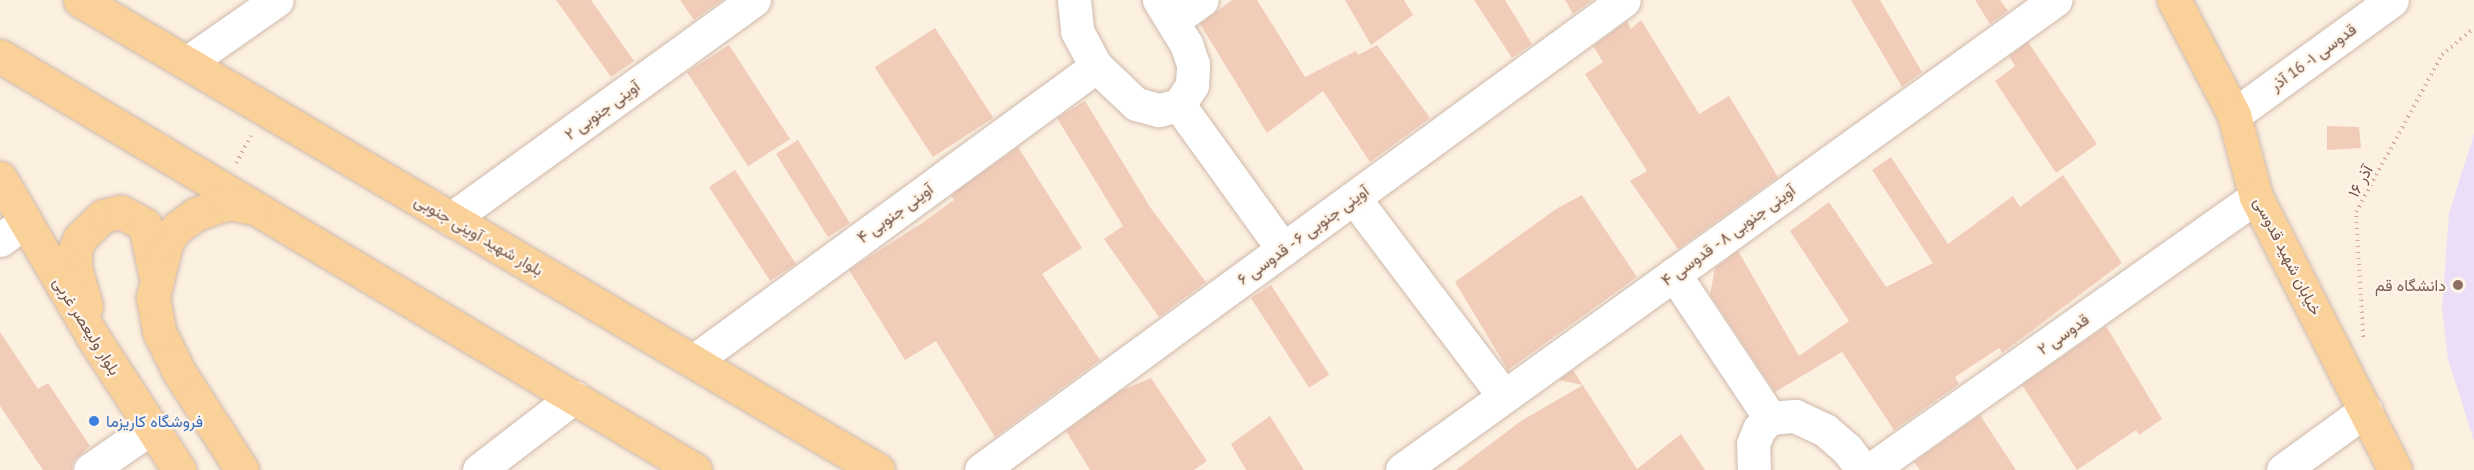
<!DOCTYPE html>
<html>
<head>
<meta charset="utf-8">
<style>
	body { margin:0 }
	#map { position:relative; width:2474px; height:470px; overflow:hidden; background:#fcf0e1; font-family:"PT Sans",Vazirmatn,sans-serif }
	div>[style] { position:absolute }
	.education>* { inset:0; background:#eddef8 }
	.building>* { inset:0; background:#f1ccb9; transform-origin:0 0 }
	.path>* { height:4px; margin-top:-2px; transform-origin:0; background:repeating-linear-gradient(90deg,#d5af9c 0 1.5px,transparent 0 6px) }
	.roads { filter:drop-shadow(0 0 2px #cfb9ab) drop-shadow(0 0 2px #cfb9ab) }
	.minor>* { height:33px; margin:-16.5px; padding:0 16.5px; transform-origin:16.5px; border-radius:16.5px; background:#fff }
	.major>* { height:33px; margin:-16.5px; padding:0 16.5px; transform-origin:16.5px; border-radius:16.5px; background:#fad199 }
	.dots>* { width:16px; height:16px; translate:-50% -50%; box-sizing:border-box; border:3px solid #fff4e7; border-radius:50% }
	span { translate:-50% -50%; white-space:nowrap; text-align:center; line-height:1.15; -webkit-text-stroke:4.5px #fff4e7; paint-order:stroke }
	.street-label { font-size:16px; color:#725548 }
	.education-label { font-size:16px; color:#785e54 }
	.right { translate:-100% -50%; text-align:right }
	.shop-label { font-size:16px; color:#366cbe }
	.left { translate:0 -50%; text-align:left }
</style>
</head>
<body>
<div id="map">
	<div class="education">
		<i style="clip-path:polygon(2474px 134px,2474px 441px,2448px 359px,2442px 308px,2449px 213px)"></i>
	</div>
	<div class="building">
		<i style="clip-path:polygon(556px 0,591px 0,634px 61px,611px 77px)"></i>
		<i style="clip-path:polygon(680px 0,722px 0,694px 20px)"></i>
		<i style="clip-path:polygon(1232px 0,1257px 0,1305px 77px,1356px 51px,1358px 55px,1377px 45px,1430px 118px,1370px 162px,1323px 91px,1267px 133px,1200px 24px)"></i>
		<i style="clip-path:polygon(1345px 0,1404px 0,1413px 15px,1371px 45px)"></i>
		<i style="clip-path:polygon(1474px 0,1505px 0,1532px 44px,1512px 58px)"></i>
		<i style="clip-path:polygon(1565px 0,1592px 0,1573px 14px)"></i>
		<i style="clip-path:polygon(1851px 0,1880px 0,1922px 72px,1902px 87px)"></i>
		<i style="clip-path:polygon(1975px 0,2000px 0,2008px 11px,1990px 24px)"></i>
		<i style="clip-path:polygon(1641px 20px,1699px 114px,1729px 96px,1778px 177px,1678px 249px,1630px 181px,1647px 171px,1585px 74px,1603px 62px,1593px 46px,1627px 21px,1631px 29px)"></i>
		<i style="left:935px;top:28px;width:107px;height:72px;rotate:57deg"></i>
		<i style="clip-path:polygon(2028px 42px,2097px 144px,2056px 173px,1995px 81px,2015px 66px,2009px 56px)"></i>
		<i style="left:729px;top:45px;width:112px;height:50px;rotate:57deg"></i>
		<i style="clip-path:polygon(1085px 101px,1150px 207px,1206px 282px,1159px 317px,1104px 239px,1123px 226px,1057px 118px)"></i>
		<i style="clip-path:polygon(2327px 126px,2359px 127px,2361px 148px,2327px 150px)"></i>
		<i style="left:798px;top:140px;width:98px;height:26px;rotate:58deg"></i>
		<i style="clip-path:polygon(1018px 147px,1082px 248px,1042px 274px,1100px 360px,995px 437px,936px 341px,905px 360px,849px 270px,922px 223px,954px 200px,951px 195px)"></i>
		<i style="clip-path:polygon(1891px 157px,1948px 244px,2013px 196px,2020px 207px,2063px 175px,2122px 263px,2002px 353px,1999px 348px,1955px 377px,1959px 384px,1894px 430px,1842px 352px,1775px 392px,1710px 294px,1715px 268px,1738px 251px,1799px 356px,1849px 321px,1790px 231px,1829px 202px,1886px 287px,1933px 263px,1872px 170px)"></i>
		<i style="left:735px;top:170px;width:112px;height:31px;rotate:57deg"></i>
		<i style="clip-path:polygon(1582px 195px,1637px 277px,1508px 370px,1455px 282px,1556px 209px)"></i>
		<i style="left:1271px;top:285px;width:107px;height:24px;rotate:57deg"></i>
		<i style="clip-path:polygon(2106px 326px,2162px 419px,2139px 435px,2136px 430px,2077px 470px,2022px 385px)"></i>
		<i style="clip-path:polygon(0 332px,38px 389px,48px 383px,90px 446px,73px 462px,72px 470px,43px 470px,0 406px)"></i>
		<i style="clip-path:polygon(1573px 370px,1637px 469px,1681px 434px,1705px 470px,1456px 470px,1521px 421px,1583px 385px,1559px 380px)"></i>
		<i style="clip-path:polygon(1151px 378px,1207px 461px,1194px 470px,1090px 470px,1066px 431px,1120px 391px)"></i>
		<i style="clip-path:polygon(1980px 415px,2016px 470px,1920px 470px,1914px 462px)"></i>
		<i style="clip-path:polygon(1270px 416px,1304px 470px,1246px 470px,1231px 444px)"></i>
	</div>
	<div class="path">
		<i style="left:236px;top:163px;width:31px;rotate:-61deg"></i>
		<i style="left:2363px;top:337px;width:125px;rotate:-93.2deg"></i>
		<i style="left:2356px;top:212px;width:179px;rotate:-61.3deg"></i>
		<i style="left:2442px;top:55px;width:42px;rotate:-40.2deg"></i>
	</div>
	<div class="roads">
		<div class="minor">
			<i style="left:1074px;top:0;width:31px;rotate:84deg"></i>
			<i style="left:1077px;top:31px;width:40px;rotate:62deg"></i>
			<i style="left:1096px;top:66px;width:55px;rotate:43.5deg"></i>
			<i style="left:1136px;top:104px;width:24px;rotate:15deg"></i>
			<i style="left:1159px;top:110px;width:21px;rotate:-14deg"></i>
			<i style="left:1179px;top:105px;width:24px;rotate:-57deg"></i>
			<i style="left:1192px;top:85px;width:21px;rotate:-87deg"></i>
			<i style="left:1193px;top:64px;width:21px;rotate:-109deg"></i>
			<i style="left:1186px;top:44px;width:52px;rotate:-121.5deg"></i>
			<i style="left:1174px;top:20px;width:34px;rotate:-36deg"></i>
			<i style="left:188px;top:62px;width:108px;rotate:-34.9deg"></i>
			<i style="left:1179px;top:105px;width:178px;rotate:54.2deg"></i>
			<i style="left:2234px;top:115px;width:195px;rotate:-36deg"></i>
			<i style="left:1354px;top:198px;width:248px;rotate:52.9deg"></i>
			<i style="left:451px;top:219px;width:374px;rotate:-35.9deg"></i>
			<i style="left:0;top:240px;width:31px;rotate:-36deg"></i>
			<i style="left:1674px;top:274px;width:173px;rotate:56.3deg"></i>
			<i style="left:695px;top:360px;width:497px;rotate:-36.2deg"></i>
			<i style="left:90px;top:470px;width:75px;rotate:-34.7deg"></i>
			<i style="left:479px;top:470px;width:120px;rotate:-37.5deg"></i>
			<i style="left:981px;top:470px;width:796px;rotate:-36.16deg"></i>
			<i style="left:1402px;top:470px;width:805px;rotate:-35.74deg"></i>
			<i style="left:1754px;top:470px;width:26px;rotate:-92deg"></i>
			<i style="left:1753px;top:444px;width:16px;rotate:-68deg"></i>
			<i style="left:1759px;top:429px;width:16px;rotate:-45deg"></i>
			<i style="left:1770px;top:418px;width:25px;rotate:-5deg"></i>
			<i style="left:1795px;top:416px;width:33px;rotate:25deg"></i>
			<i style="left:1825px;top:430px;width:29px;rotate:41deg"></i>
			<i style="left:1847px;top:449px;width:26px;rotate:53deg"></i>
			<i style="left:1870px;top:470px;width:473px;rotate:-35.3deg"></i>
			<i style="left:2283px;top:470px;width:102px;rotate:-35.9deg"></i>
		</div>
		<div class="major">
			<i style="left:80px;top:0;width:926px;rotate:30.5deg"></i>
			<i style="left:2174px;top:0;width:130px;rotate:62.4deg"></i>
			<i style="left:2234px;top:115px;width:85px;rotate:75deg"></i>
			<i style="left:2256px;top:197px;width:306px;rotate:63deg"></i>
			<i style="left:0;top:56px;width:809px;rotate:30.78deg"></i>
			<i style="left:0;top:178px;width:190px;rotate:59.7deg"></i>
			<i style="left:96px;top:342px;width:153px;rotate:57deg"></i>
			<i style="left:86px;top:306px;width:40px;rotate:-106deg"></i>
			<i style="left:75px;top:268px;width:18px;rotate:-90deg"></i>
			<i style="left:75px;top:250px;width:13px;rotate:-67deg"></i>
			<i style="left:80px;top:238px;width:32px;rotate:-44deg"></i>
			<i style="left:103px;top:216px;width:18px;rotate:-13deg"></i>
			<i style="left:121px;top:212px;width:27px;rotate:28deg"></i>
			<i style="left:145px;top:225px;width:49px;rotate:78.2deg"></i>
			<i style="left:242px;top:470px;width:117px;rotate:-122.7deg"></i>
			<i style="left:179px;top:372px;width:46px;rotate:-116deg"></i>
			<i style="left:159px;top:331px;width:35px;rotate:-100deg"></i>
			<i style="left:153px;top:297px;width:59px;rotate:-76.2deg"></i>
			<i style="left:167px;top:240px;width:17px;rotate:-50deg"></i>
			<i style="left:178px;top:227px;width:22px;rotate:-36deg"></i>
			<i style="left:196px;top:214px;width:34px;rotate:-19deg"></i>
			<i style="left:228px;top:203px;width:26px;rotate:11deg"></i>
		</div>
	</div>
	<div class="dots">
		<i style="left:2458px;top:285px;background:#8d6e63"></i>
		<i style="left:94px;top:421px;background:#3f7fe0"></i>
	</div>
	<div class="street-label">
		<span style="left:2313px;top:57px;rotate:-36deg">قدوسی ۱- 16 آذر</span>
		<span style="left:602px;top:110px;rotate:-36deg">آوینی جنوبی ۲</span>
		<span style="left:2360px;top:181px;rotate:-61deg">۱۶ آذر</span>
		<span style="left:895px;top:213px;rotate:-36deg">آوینی جنوبی ۴</span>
		<span style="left:479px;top:235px;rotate:30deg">بلوار شهید آوینی جنوبی</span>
		<span style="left:1303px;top:235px;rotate:-36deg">آوینی جنوبی ۶ - قدوسی ۶</span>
		<span style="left:1728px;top:235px;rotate:-36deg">آوینی جنوبی ۸ - قدوسی ۴</span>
		<span style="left:2288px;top:256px;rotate:63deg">خیابان شهید قدوسی</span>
		<span style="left:87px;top:326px;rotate:58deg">بلوار ولیعصر غربی</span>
		<span style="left:2063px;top:334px;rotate:-35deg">قدوسی ۲</span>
	</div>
	<div class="education-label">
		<span class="right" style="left:2446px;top:285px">دانشگاه قم</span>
	</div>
	<div class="shop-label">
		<span class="left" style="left:106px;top:421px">فروشگاه کاریزما</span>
	</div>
</div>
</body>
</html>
